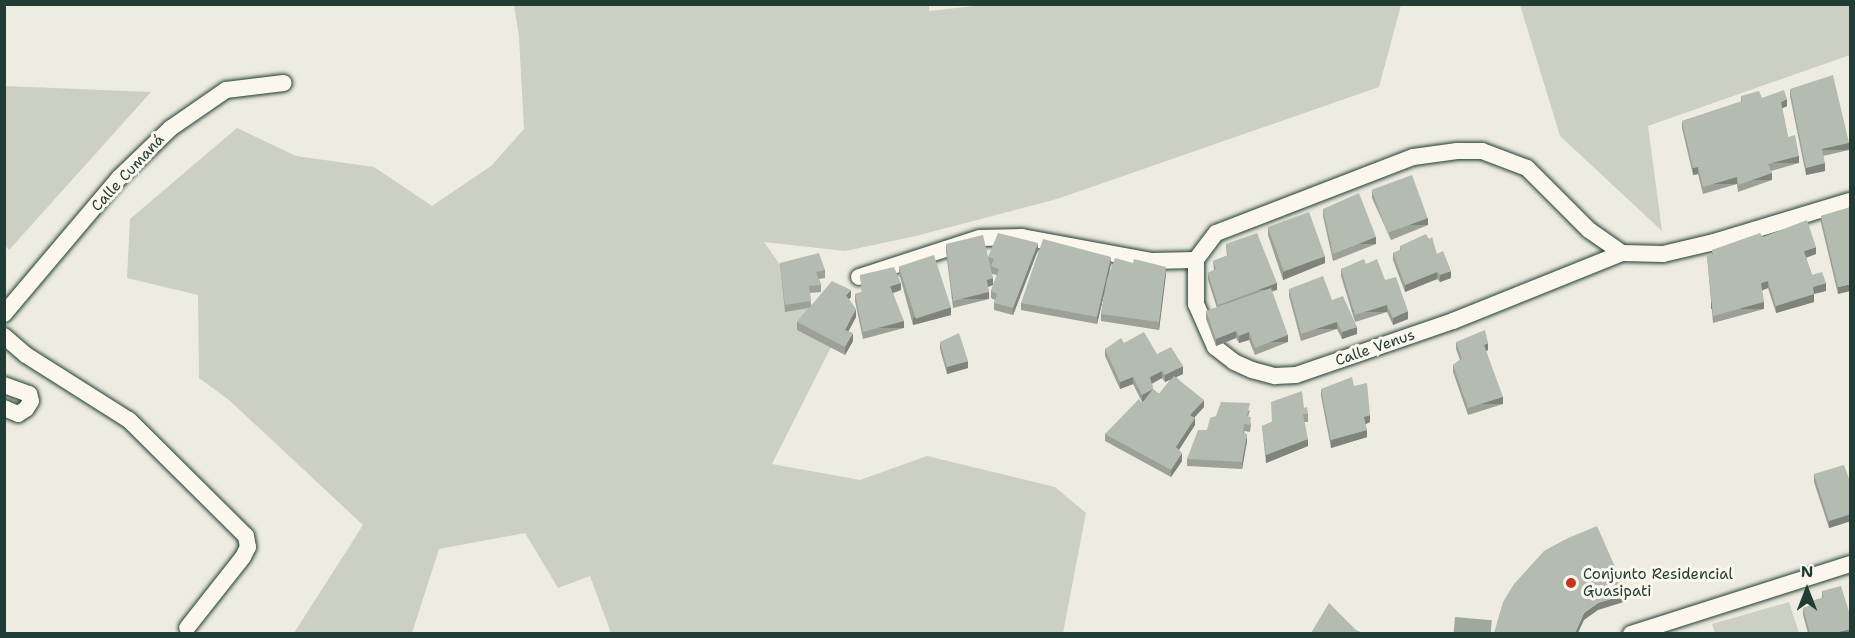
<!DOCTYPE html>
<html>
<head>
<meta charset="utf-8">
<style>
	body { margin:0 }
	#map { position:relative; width:1855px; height:638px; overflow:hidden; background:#eeece1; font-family:"Shantell Sans",sans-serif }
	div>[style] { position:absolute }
	.green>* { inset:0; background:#cbcfc4 }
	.water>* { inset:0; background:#9fa89f; transform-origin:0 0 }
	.roads { filter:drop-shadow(0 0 2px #1f3d34) drop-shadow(0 0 2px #1f3d34) }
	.minor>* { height:16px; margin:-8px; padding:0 8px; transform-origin:8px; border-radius:8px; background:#fbf7ec }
	.wall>* { inset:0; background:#9ba197 }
	.shaded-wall>* { inset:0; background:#7e837b; transform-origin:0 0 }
	.building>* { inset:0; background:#b4bbb0; transform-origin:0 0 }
	.dots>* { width:16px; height:16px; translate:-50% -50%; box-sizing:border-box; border:3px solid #fbf7ec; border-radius:50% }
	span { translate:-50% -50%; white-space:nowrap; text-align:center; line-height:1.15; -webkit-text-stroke:6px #fbf7ec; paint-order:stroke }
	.street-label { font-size:15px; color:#1f3d34 }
	.poi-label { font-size:15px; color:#1f3d34 }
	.left { translate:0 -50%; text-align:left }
	.frame { position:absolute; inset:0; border:6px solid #1f3d34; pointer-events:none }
	.north { position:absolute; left:1777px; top:560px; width:60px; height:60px; -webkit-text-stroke:4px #fbf7ec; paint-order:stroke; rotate:0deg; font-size:16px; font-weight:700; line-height:24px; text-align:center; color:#1f3d34 }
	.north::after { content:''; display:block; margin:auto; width:21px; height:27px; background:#1f3d34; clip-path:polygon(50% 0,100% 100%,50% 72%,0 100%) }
</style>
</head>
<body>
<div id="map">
	<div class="green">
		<i style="clip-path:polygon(929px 4px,929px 11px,993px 4px,1401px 5px,1379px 87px,1057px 199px,916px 236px,845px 251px,764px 242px,834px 341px,772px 464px,860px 480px,927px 456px,1055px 487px,1086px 513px,1063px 633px,611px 633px,590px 576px,558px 588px,525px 533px,439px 549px,412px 633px,294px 633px,363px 525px,229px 400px,199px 378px,198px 295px,127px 278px,130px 219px,237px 128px,296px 156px,374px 167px,432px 206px,491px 166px,524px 129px,519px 37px,514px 5px)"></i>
		<i style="clip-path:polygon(1520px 5px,1850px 5px,1850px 55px,1648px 126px,1662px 231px,1560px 136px)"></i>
		<i style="clip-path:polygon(5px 86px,151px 92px,9px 250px,4px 244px)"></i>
		<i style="clip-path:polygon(1789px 602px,1799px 633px,1715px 633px,1712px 624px)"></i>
	</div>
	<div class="water">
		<i style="left:1455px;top:617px;width:37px;height:15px;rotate:5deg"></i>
	</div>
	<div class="roads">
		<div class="minor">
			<i style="left:1622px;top:253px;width:40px;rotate:-145.1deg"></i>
			<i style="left:1589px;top:230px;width:88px;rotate:-135deg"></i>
			<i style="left:1527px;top:168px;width:48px;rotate:-159.3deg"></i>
			<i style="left:1482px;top:151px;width:25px;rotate:180deg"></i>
			<i style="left:1457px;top:151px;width:44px;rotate:172.2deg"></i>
			<i style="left:1413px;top:157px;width:211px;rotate:158.9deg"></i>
			<i style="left:1216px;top:233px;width:34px;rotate:127deg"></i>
			<i style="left:1196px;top:260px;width:44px;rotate:90deg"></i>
			<i style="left:1196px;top:304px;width:47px;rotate:66.2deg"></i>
			<i style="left:1215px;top:347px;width:24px;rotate:38deg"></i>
			<i style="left:1234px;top:362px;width:20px;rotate:24deg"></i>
			<i style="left:1252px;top:370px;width:24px;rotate:15deg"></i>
			<i style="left:1275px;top:376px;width:21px;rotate:-3deg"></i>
			<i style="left:1296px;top:375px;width:166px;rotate:-19deg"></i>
			<i style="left:1453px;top:321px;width:182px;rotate:-21.9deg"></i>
			<i style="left:1622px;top:253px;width:41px;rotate:1.4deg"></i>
			<i style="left:1663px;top:254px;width:52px;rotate:-13.2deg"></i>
			<i style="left:1714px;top:242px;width:142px;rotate:-16.8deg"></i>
			<i style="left:859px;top:277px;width:127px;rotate:-17.9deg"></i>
			<i style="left:980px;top:238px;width:42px;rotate:-1.4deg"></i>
			<i style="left:1022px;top:237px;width:131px;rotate:10.5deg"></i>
			<i style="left:1151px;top:261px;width:45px;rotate:-1.3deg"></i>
			<i style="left:4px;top:314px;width:178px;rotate:-49.8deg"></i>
			<i style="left:119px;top:178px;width:72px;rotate:-43.9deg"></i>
			<i style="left:171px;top:128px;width:67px;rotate:-34.6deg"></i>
			<i style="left:226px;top:90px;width:58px;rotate:-6.9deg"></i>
			<i style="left:4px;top:336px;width:29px;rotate:41deg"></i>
			<i style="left:26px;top:355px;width:122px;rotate:32.3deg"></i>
			<i style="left:129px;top:420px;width:165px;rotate:44.8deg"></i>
			<i style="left:246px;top:536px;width:11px;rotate:80deg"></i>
			<i style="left:248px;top:547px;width:11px;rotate:117deg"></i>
			<i style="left:243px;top:557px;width:90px;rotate:128.3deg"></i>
			<i style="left:4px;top:385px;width:27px;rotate:20deg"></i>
			<i style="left:29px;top:394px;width:7px;rotate:74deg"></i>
			<i style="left:31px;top:401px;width:9px;rotate:122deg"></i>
			<i style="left:26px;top:409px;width:9px;rotate:148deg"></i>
			<i style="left:18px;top:414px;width:15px;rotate:-157deg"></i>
			<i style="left:1631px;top:634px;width:230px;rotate:-17.7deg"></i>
		</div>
	</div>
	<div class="wall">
		<i style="clip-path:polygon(1790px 89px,1849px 150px,1823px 156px,1825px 171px,1806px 175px,1790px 96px)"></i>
		<i style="clip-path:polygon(1741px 96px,1762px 98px,1787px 106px,1782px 108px,1788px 137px,1799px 163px,1771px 171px,1772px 180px,1738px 192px,1737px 184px,1703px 194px,1698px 174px,1693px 175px,1682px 128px,1682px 121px,1741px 102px)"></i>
		<i style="clip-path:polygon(1372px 191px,1428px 225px,1391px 240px,1372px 198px)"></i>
		<i style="clip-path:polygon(1851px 207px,1838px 294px,1821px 223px,1821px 216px)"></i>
		<i style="clip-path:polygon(1323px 209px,1376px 244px,1333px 261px,1323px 216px)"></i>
		<i style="clip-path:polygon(1268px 228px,1325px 263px,1283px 280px,1268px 235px)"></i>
		<i style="clip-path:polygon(1763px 237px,1816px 254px,1806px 258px,1812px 275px,1826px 291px,1814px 294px,1814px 302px,1776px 313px,1768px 288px,1762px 290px,1764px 309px,1713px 323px,1707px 256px,1712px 255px,1712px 250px)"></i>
		<i style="clip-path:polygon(946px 244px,988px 259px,988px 257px,1038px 250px,1013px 315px,994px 310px,994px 303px,995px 300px,991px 298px,991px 291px,997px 275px,992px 274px,993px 285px,988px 287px,989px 299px,953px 308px,946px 251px)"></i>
		<i style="clip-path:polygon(1226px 244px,1277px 290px,1272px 292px,1288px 342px,1255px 355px,1249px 340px,1239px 343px,1236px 338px,1216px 346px,1206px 319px,1206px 311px,1217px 308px,1208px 280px,1208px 273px,1214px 270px,1213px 261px,1227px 256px)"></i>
		<i style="clip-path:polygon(1400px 246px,1437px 254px,1451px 278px,1440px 282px,1437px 279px,1405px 292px,1393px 260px,1393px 253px,1400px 250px)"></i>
		<i style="clip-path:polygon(780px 263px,825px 270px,825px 278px,819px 279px,821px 285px,821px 292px,810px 293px,811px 305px,851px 297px,849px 299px,856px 317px,848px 331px,853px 341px,845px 355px,797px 330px,797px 322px,809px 308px,785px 312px)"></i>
		<i style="clip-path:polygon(1111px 264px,1109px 274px,1166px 274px,1159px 330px,1101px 321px,1101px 314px,1105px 291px,1097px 324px,1021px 310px,1021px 303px)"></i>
		<i style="clip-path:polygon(1366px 264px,1385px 280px,1408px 319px,1393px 325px,1387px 312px,1355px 322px,1341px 276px,1341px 269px)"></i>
		<i style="clip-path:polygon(899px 266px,951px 315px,913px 325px,899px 273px)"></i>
		<i style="clip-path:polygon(860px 275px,901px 290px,893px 293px,904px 328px,863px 339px,855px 301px,855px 294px,862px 292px)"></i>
		<i style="clip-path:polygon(1289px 289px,1332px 300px,1357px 334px,1342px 339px,1337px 329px,1301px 341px,1289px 296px)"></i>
		<i style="clip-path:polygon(940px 342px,968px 368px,947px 374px,940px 349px)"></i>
		<i style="clip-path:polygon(1456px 342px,1488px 350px,1486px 351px,1503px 404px,1468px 415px,1453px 372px,1453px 365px,1460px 360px,1456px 349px)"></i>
		<i style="clip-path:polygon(evenodd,1124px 343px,1157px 354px,1183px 374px,1176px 377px,1204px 407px,1195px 417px,1195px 425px,1179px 450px,1182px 461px,1171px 477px,1105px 441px,1105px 434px,1144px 401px,1142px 402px,1133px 384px,1120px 389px,1105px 356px,1105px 349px,1124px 343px,1162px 378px,1165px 382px,1171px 379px,1159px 394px,1153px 389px,1152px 384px,1162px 378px)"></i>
		<i style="clip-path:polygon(1354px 386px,1370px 422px,1365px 424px,1367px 437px,1331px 448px,1321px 396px,1321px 389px)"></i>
		<i style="clip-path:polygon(1304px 408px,1308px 414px,1308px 422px,1304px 422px,1308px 446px,1266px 463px,1262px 426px)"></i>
		<i style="clip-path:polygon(1250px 410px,1248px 417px,1251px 424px,1250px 432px,1244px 431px,1247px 441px,1242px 469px,1187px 466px,1187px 459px,1207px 430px)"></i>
		<i style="clip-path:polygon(1814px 474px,1851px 484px,1851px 521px,1829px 528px,1814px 482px)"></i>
		<i style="clip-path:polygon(1822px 591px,1851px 633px,1808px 633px,1803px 615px,1803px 608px,1812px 605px,1812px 601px,1822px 598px)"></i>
	</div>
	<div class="shaded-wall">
		<i style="clip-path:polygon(1787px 99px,1787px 106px,1781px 109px,1781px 102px)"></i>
		<i style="left:1849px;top:143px;width:7px;height:28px;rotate:90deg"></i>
		<i style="left:1799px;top:156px;width:7px;height:32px;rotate:90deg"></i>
		<i style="clip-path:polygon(1825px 163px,1825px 171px,1806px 175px,1806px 168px)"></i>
		<i style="clip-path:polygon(1698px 167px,1698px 174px,1693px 175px,1693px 168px)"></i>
		<i style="left:1772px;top:173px;width:7px;height:36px;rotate:90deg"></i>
		<i style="left:1737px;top:177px;width:7px;height:35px;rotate:90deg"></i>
		<i style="left:1428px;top:218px;width:7px;height:40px;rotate:90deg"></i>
		<i style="left:1376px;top:237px;width:7px;height:46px;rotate:90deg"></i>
		<i style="clip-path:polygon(1038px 243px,1038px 250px,1013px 315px,1013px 308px)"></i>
		<i style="clip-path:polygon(1816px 247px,1816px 254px,1804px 258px,1804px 251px)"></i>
		<i style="clip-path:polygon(1325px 256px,1325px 263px,1283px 280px,1283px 272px)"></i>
		<i style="clip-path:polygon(1111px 257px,1111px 264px,1097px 324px,1097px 317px)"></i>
		<i style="clip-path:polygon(1166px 267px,1166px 274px,1159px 330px,1159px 322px)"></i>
		<i style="clip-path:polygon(1451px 271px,1451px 278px,1440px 282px,1440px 275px)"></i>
		<i style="clip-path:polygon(1437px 272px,1437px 279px,1405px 292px,1405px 285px)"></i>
		<i style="clip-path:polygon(993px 278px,993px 285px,987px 287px,987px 280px)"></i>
		<i style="clip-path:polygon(1768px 281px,1768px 288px,1761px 291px,1761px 283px)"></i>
		<i style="clip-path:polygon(901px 283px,901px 290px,890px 294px,890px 286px)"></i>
		<i style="left:1277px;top:283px;width:7px;height:63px;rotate:90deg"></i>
		<i style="clip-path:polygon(1826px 283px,1826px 291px,1813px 294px,1813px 287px)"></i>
		<i style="clip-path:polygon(1851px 284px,1851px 291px,1838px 294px,1838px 287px)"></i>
		<i style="clip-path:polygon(851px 290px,851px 297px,846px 302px,846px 295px)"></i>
		<i style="left:989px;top:292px;width:7px;height:37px;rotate:90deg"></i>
		<i style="clip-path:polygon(1814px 294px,1814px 302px,1776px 313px,1776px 306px)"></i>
		<i style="left:1764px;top:302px;width:7px;height:53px;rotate:90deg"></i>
		<i style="left:1387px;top:305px;width:7px;height:34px;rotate:90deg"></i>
		<i style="clip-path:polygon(951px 307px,951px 315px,913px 325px,913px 318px)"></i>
		<i style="clip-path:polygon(856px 309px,856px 317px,845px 338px,845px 330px)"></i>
		<i style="clip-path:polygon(1408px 311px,1408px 319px,1393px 325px,1393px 318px)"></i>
		<i style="left:904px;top:321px;width:7px;height:42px;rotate:90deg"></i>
		<i style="left:1337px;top:322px;width:7px;height:38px;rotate:90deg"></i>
		<i style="clip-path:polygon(1357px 327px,1357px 334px,1342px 339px,1342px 332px)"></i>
		<i style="clip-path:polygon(1236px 331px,1236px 338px,1216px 346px,1216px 339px)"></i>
		<i style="clip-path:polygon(1249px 332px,1249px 340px,1239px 343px,1239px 336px)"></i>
		<i style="clip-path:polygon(853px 333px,853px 341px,845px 355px,845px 347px)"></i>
		<i style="left:1288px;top:335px;width:7px;height:35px;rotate:90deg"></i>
		<i style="clip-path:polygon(1488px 343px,1488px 350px,1484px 352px,1484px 345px)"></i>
		<i style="clip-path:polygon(968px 361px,968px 368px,947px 374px,947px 367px)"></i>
		<i style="clip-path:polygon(1183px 366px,1183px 374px,1165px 382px,1165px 375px)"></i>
		<i style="clip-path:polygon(1162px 371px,1162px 378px,1150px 384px,1150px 377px)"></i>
		<i style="clip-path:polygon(1133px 377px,1133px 384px,1120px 389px,1120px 382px)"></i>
		<i style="clip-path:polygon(1153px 389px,1153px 396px,1142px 402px,1142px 395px)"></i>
		<i style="left:1503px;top:397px;width:7px;height:37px;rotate:90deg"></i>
		<i style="clip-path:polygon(1204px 400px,1204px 407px,1190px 422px,1190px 415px)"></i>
		<i style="clip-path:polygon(1370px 415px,1370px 422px,1364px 425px,1364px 417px)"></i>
		<i style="clip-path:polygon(1195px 418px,1195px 425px,1176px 454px,1176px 447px)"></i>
		<i style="clip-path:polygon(1367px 430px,1367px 437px,1331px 448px,1331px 440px)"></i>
		<i style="clip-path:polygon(1247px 434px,1247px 441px,1242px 469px,1242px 462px)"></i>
		<i style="clip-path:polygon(1308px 439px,1308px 446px,1266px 463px,1266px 455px)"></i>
		<i style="clip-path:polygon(1182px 453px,1182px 461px,1171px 477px,1171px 470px)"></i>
		<i style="clip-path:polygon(1851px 514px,1851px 521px,1829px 528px,1829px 521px)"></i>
		<i style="clip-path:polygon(1627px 594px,1627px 601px,1598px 610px,1584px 620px,1578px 633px,1575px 633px,1584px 613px,1598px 603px)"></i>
		<i style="clip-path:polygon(1851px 629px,1851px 633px,1834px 633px)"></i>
	</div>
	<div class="building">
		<i style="clip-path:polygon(1833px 75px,1849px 143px,1822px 149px,1825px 163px,1806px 168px,1790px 89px)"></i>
		<i style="clip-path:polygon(1784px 90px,1787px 99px,1781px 102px,1788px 137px,1795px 135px,1799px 156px,1768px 164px,1772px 173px,1738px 185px,1737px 177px,1703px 187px,1698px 167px,1693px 168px,1682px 121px,1742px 101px,1741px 96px,1759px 91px,1762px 98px)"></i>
		<i style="left:1412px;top:175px;width:46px;height:43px;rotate:70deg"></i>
		<i style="clip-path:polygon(1359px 193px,1376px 237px,1333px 254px,1323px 209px)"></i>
		<i style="clip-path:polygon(1851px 207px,1851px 284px,1838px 287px,1821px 216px)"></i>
		<i style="left:1309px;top:212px;width:47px;height:44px;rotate:70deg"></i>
		<i style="clip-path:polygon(1807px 220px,1816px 247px,1804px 251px,1812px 275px,1822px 272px,1826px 283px,1813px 287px,1814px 294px,1776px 306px,1768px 281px,1761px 283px,1764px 302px,1713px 316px,1707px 256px,1713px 255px,1712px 250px,1760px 233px,1763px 237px)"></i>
		<i style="clip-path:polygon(998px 233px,1038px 243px,1013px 308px,994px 303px,997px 294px,991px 291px,999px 269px,991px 266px,994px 259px,988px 257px)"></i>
		<i style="clip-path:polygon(1257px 233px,1277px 283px,1218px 305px,1208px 273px,1216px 269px,1213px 261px,1228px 255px,1226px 244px)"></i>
		<i style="clip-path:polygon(1426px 234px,1429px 239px,1432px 237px,1437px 254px,1443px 251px,1451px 271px,1440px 275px,1437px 272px,1405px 285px,1393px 253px,1401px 250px,1400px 246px)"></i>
		<i style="clip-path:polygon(983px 235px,993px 278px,987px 280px,989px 292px,953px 301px,946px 244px)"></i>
		<i style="clip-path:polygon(1043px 239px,1111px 257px,1097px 317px,1021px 303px)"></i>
		<i style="clip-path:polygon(819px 253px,825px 270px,816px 272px,821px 285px,809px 286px,811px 301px,785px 305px,780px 263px)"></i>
		<i style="left:934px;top:255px;width:55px;height:37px;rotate:72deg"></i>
		<i style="clip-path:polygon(1115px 258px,1133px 263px,1134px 259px,1166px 267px,1159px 322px,1101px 314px,1107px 279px)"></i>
		<i style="clip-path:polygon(1364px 259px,1366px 264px,1377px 259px,1385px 280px,1396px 277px,1408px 311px,1393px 318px,1387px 305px,1355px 315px,1341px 269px)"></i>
		<i style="clip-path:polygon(894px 267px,901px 283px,890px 286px,904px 321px,863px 332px,855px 294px,862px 292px,860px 275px)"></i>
		<i style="clip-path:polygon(1323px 276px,1332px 300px,1343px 296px,1357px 327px,1342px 332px,1337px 322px,1301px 334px,1289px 289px)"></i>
		<i style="clip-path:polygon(832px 281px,851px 290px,846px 295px,856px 309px,845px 330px,853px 333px,845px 347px,797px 322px)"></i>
		<i style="clip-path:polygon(1271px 288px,1288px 335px,1255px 348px,1249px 332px,1239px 336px,1236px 331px,1216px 339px,1206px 311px)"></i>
		<i style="clip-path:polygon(1485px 330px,1488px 343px,1484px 345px,1503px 397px,1468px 408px,1453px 365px,1462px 359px,1456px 342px)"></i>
		<i style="clip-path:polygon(1144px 332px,1157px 354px,1171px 347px,1183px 366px,1165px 375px,1162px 371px,1150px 377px,1153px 389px,1159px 394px,1174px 376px,1204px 400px,1190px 415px,1195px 418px,1176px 447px,1182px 453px,1171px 470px,1105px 434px,1139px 399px,1142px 403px,1153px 389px,1142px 395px,1133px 377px,1120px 382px,1105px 349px,1121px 338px,1124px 343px)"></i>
		<i style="clip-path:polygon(959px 333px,968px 361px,947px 367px,940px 342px)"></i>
		<i style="clip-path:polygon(1352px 377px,1354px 386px,1367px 383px,1370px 415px,1364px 417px,1367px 430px,1331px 440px,1321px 389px)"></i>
		<i style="clip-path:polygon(1302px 391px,1304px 408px,1307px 407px,1308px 414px,1303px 414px,1308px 439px,1266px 455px,1262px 426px,1272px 422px,1271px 402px)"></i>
		<i style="clip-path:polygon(1221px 402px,1250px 403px,1247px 416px,1251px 417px,1250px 425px,1244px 424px,1243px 433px,1247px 434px,1242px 462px,1187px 459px,1198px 430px,1207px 430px,1210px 418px,1216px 416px)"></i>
		<i style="clip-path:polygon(1844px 465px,1851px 484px,1851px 514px,1829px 521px,1814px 474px)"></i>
		<i style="clip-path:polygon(1597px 526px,1627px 594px,1598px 603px,1584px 613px,1575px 633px,1494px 633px,1503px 602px,1514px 584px,1544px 551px,1566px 539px)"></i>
		<i style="clip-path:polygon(1841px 586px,1851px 618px,1851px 629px,1834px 633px,1810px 633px,1803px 608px,1814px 605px,1812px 601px,1824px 597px,1822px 591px)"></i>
		<i style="clip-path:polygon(1329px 603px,1356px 630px,1363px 633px,1311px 633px)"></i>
	</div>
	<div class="dots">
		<i style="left:1571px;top:583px;background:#c8321e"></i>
	</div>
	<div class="street-label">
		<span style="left:128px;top:173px;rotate:-47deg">Calle Cumaná</span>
		<span style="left:1375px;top:348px;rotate:-19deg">Calle Venus</span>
	</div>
	<div class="poi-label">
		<span class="left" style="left:1583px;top:583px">Conjunto Residencial<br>Guasipati</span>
	</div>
	<div class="frame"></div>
	<div class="north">N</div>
</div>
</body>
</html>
